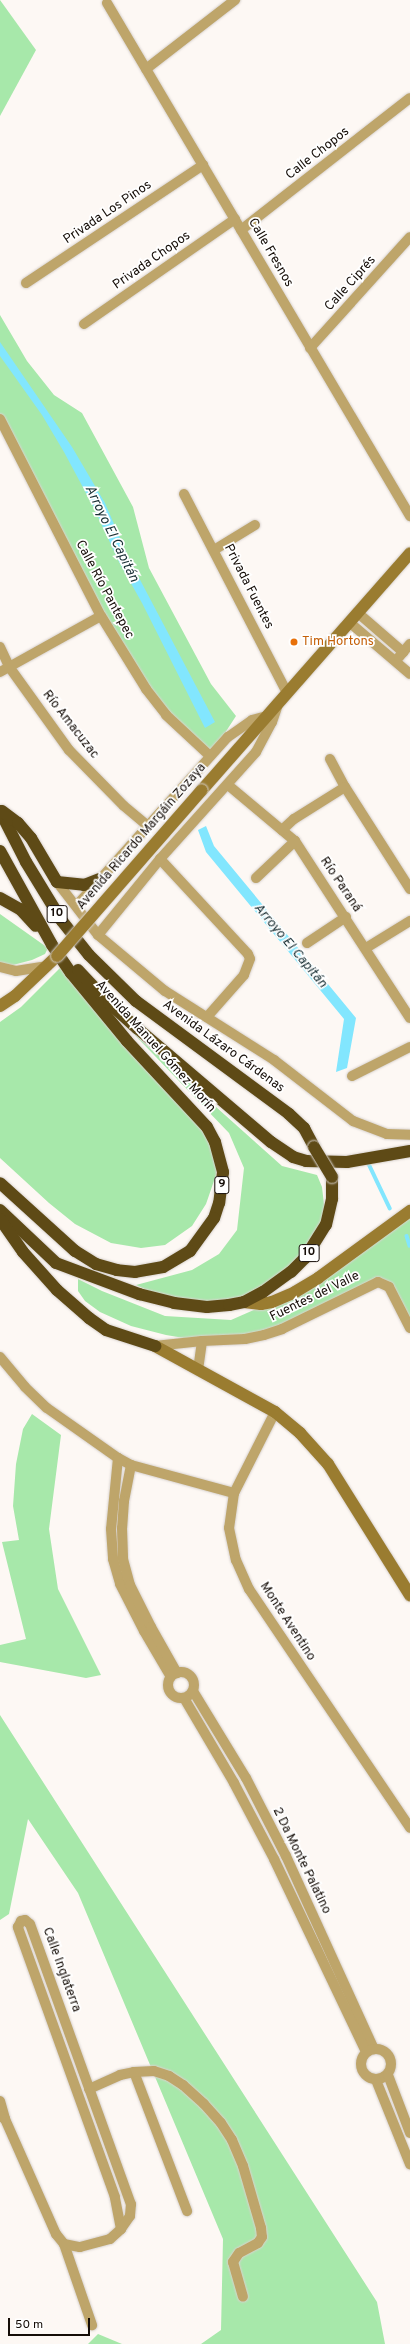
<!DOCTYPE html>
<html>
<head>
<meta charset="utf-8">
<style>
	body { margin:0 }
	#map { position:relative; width:410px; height:2344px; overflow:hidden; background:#fdf8f4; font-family:Overpass,sans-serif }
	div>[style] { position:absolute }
	.green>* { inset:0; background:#a7e8aa }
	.water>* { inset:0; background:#82e6fe }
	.stream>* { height:3.5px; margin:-1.75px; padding:0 1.75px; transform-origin:1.75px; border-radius:1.75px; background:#82e6fe }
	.roads { filter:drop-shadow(0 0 1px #d8d2ce) drop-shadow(0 0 1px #d8d2ce) }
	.street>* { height:10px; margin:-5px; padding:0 5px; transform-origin:5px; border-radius:5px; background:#bea56a }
	.street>.ring { margin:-5px; padding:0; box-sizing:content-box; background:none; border:10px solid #bea56a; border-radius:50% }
	.secondary>* { height:12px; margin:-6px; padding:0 6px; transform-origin:6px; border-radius:6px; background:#9a7c30 }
	.highway>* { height:12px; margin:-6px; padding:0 6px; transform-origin:6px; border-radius:6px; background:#5e4a16 }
	.bridges { filter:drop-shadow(0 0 1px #d8d2ce) drop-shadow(0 0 1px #d8d2ce) }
	.secondary-bridge>* { height:12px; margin:-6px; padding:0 6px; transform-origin:6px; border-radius:6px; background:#9a7c30 }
	.highway-bridge>* { height:12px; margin:-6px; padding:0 6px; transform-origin:6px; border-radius:6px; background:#5e4a16 }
	.dots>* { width:11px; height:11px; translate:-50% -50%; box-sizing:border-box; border:2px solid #fff; border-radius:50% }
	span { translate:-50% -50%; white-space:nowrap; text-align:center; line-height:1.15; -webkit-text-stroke:3.5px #fff; paint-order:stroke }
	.shield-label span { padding:1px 3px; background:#fff; border:1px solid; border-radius:3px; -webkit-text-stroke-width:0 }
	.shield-label { font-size:12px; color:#150d07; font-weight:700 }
	.street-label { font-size:13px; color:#150d07 }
	.food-label { font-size:13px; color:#c56008 }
	.left { translate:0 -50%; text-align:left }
	.water-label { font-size:14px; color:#182f34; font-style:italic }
	.scale { position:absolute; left:8px; top:2318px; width:82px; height:18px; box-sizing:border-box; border:2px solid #150d07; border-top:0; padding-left:5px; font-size:12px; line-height:14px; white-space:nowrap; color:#150d07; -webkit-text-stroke:3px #fff; paint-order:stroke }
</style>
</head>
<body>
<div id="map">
	<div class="green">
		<i style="clip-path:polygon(0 0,36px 50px,0 116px)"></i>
		<i style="clip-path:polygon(0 315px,27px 361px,54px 395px,82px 413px,133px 507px,149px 568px,211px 684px,236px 716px,210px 756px,146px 689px,0 424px)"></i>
		<i style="clip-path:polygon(0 914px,48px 948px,45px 954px,32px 960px,13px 965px,0 964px)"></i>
		<i style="clip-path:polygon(65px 963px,218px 1150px,216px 1175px,206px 1204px,192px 1226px,165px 1245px,141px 1248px,111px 1243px,75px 1224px,49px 1203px,0 1158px,0 1022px,21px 1007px)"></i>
		<i style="clip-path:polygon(130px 1030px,282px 1166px,317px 1175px,322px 1187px,325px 1213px,312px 1239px,292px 1269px,255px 1293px,220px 1303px,161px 1297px,136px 1285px,192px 1270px,219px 1254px,237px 1230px,244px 1168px,229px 1133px)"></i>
		<i style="clip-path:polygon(410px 1211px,410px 1328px,389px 1287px,373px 1283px,282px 1329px,202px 1341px,166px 1335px,131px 1326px,100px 1312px,85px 1301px,78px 1291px,78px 1279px,102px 1291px,165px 1316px,231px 1320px,295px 1292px)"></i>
		<i style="clip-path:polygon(32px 1414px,61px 1435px,49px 1529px,58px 1589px,101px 1675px,86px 1678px,0 1662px,0 1645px,26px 1639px,2px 1542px,19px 1540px,13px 1506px,16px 1464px,23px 1429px)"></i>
		<i style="clip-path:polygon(0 1715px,377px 2302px,385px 2344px,201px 2344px,221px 2330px,223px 2239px,78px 1893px,28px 1819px,9px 1914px,0 1920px)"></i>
		<i style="clip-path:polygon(98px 2334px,122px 2344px,88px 2344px)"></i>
	</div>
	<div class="water">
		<i style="clip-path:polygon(0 342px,72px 447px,105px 503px,128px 557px,215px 722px,205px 728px,142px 603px,119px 562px,94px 508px,64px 452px,42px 415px,0 356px)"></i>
		<i style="clip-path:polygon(206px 826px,214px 846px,356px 1018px,347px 1068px,336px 1072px,344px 1019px,206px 852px,198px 830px)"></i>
	</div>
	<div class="stream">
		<i style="left:369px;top:1164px;width:49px;rotate:64.5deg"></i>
		<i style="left:407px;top:1236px;width:10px;rotate:73deg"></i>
	</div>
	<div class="roads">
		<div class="street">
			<i style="left:107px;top:3px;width:596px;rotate:59.43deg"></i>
			<i style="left:146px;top:69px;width:113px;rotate:-37.8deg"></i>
			<i style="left:241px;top:230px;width:214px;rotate:-38deg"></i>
			<i style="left:26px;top:283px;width:213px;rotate:-33.7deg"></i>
			<i style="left:84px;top:324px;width:184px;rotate:-34.8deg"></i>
			<i style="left:310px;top:348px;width:149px;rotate:-48deg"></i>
			<i style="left:0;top:419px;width:221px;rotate:62.9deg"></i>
			<i style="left:101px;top:616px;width:86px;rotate:58.3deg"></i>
			<i style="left:146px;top:689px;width:33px;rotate:52deg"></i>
			<i style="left:166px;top:715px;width:60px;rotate:43deg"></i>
			<i style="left:184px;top:494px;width:224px;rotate:62.6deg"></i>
			<i style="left:214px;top:550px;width:48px;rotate:-31.4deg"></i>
			<i style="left:358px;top:613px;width:60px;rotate:40.9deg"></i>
			<i style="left:349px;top:622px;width:80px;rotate:40.4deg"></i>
			<i style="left:0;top:647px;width:23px;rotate:65deg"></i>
			<i style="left:10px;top:668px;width:101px;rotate:54.3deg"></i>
			<i style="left:69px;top:750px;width:78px;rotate:45.5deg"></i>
			<i style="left:124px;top:806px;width:31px;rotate:40deg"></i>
			<i style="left:399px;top:657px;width:17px;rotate:-50deg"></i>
			<i style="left:0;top:672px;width:115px;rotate:-29deg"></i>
			<i style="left:330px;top:759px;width:32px;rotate:62deg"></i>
			<i style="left:345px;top:787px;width:121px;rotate:57.5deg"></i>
			<i style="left:228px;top:785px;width:87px;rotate:39.9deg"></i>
			<i style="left:295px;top:841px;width:211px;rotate:57deg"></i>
			<i style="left:282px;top:830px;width:16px;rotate:-43deg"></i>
			<i style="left:294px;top:819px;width:60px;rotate:-32.1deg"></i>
			<i style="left:160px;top:859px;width:129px;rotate:47.2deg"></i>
			<i style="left:248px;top:954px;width:5px;rotate:68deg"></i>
			<i style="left:250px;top:959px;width:17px;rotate:111deg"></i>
			<i style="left:244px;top:975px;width:56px;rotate:131.4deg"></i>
			<i style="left:256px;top:878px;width:54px;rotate:-43.5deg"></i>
			<i style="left:57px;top:882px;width:67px;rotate:52.3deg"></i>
			<i style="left:98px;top:935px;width:87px;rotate:39.9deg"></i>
			<i style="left:165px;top:991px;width:129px;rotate:32.3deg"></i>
			<i style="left:274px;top:1060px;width:100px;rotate:37.7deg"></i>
			<i style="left:353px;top:1121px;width:36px;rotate:21deg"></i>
			<i style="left:387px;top:1134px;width:23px;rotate:2deg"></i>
			<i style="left:77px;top:905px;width:226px;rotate:-48.1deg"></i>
			<i style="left:228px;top:737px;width:29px;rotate:-35deg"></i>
			<i style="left:252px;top:720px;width:16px;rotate:-15deg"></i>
			<i style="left:98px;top:935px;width:98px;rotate:-50.8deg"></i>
			<i style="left:160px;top:859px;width:144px;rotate:-48.1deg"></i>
			<i style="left:256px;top:752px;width:34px;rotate:-62deg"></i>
			<i style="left:272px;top:722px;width:18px;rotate:-71deg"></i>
			<i style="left:307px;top:943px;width:47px;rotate:-33.7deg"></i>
			<i style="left:366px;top:948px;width:52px;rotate:-31.5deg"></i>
			<i style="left:0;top:967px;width:16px;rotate:14deg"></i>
			<i style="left:16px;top:971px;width:32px;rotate:-9deg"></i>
			<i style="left:352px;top:1076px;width:65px;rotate:-26.6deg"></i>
			<i style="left:155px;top:1346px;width:47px;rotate:-6.1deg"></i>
			<i style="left:202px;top:1341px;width:43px;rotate:-2.7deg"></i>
			<i style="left:245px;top:1339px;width:19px;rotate:-12deg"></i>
			<i style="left:264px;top:1335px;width:19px;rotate:-18deg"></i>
			<i style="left:282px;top:1329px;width:107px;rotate:-26.1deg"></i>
			<i style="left:378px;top:1282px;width:12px;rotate:24deg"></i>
			<i style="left:389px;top:1287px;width:46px;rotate:62.9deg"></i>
			<i style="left:0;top:1357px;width:39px;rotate:50deg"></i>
			<i style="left:25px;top:1387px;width:30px;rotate:44deg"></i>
			<i style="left:47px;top:1408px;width:87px;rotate:35.2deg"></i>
			<i style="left:118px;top:1458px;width:15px;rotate:28deg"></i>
			<i style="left:131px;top:1465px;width:107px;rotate:15.2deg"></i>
			<i style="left:198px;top:1370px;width:29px;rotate:-82deg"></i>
			<i style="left:275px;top:1412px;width:91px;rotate:116.8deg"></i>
			<i style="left:234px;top:1493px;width:35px;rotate:98deg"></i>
			<i style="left:229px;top:1528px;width:33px;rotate:78deg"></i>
			<i style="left:236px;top:1560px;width:32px;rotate:66deg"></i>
			<i style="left:249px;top:1589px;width:288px;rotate:56deg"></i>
			<i style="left:118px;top:1458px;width:71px;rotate:95.6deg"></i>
			<i style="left:111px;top:1529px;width:30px;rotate:86deg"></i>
			<i style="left:113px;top:1559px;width:26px;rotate:74deg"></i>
			<i style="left:120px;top:1584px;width:53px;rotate:62.9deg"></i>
			<i style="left:144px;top:1631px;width:53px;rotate:59.6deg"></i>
			<i style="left:131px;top:1465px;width:37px;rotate:101deg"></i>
			<i style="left:124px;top:1501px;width:27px;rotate:94deg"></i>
			<i style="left:122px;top:1528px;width:31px;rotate:88deg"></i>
			<i style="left:123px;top:1559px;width:27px;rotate:75deg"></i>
			<i style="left:130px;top:1585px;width:47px;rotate:63.4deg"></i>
			<i style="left:151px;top:1627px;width:53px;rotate:60.5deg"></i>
			<i class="ring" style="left:168px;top:1672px;width:16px;height:16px"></i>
			<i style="left:193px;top:1691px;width:102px;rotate:58.7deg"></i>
			<i style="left:246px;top:1778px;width:88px;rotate:62.9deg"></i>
			<i style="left:286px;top:1856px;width:212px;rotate:65.5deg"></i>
			<i style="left:184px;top:1698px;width:99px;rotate:59.5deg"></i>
			<i style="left:234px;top:1783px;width:86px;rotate:62.2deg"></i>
			<i style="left:274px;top:1859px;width:214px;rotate:64.5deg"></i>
			<i class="ring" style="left:361px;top:2049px;width:20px;height:20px"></i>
			<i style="left:134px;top:2072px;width:149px;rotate:69.1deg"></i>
			<i style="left:388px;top:2075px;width:62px;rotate:69.2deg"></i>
			<i style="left:376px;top:2080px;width:91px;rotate:68deg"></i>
			<i style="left:89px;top:2089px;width:34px;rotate:-24deg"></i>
			<i style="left:120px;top:2075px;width:14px;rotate:-12deg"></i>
			<i style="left:134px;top:2072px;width:20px;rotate:-3deg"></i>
			<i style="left:154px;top:2071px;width:16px;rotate:18deg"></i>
			<i style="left:169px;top:2076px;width:17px;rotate:33deg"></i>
			<i style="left:183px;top:2085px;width:28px;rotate:42deg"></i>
			<i style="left:204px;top:2104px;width:25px;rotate:48deg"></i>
			<i style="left:221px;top:2123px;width:20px;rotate:57deg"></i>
			<i style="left:232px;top:2140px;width:28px;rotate:67deg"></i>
			<i style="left:243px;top:2166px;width:65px;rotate:73.8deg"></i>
			<i style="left:261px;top:2228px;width:9px;rotate:84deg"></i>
			<i style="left:262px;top:2237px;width:7px;rotate:124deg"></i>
			<i style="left:258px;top:2243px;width:21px;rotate:152deg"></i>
			<i style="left:239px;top:2253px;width:11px;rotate:124deg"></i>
			<i style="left:233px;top:2262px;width:36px;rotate:74deg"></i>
			<i style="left:0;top:2101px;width:19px;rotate:74deg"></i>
			<i style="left:0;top:2116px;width:6px;rotate:31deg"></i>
			<i style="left:5px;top:2119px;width:126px;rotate:66.1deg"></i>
			<i style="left:56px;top:2234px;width:13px;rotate:51deg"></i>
			<i style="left:64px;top:2244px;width:16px;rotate:11deg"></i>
			<i style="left:80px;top:2247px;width:31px;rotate:-15deg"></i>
			<i style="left:110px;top:2239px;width:15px;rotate:-42deg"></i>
			<i style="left:121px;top:2229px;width:33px;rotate:-101deg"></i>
			<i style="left:115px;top:2197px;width:287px;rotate:-109.8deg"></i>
			<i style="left:18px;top:1927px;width:7px;rotate:-63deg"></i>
			<i style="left:21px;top:1921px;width:4px;rotate:-14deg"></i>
			<i style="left:25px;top:1920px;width:6px;rotate:39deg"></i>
			<i style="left:30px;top:1924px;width:298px;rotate:70.2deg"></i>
			<i style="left:131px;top:2204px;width:12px;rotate:95deg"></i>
			<i style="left:130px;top:2216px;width:16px;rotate:125deg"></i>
			<i style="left:64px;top:2244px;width:86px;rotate:70.9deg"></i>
		</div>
		<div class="secondary">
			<i style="left:202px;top:790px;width:315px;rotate:-48.7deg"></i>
			<i style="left:0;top:1006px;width:18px;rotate:-34deg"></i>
			<i style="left:15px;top:996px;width:58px;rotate:-43.6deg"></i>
			<i style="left:244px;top:1302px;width:17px;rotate:7deg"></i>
			<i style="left:261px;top:1304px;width:11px;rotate:-10deg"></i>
			<i style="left:272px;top:1302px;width:25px;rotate:-23deg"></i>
			<i style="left:295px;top:1292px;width:27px;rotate:-31deg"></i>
			<i style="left:318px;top:1278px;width:114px;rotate:-36.1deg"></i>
			<i style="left:155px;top:1346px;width:137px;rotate:28.8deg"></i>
			<i style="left:275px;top:1412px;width:33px;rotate:40deg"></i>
			<i style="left:300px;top:1433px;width:42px;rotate:47.9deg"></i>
			<i style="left:328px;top:1464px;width:155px;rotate:58deg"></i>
		</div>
		<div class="highway">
			<i style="left:0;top:811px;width:57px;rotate:63deg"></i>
			<i style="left:26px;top:862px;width:69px;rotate:58.6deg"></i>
			<i style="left:62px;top:921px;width:43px;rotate:51.5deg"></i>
			<i style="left:89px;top:955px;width:66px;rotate:44.4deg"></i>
			<i style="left:136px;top:1001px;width:190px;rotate:36.4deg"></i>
			<i style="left:289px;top:1114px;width:21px;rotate:43deg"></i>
			<i style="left:304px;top:1128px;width:21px;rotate:62deg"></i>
			<i style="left:2px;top:811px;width:20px;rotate:37deg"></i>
			<i style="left:18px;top:823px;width:20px;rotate:49deg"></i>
			<i style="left:31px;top:838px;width:51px;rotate:59.4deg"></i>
			<i style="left:57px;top:882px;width:27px;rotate:6deg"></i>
			<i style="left:84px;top:885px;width:17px;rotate:-21deg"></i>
			<i style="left:0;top:851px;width:107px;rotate:61deg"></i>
			<i style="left:52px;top:945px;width:34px;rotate:56deg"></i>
			<i style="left:71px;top:973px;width:88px;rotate:50.5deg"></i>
			<i style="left:127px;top:1041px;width:117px;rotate:47.1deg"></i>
			<i style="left:207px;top:1127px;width:17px;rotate:62deg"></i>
			<i style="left:215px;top:1142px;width:31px;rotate:75deg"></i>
			<i style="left:223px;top:1172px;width:31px;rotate:97deg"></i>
			<i style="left:219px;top:1203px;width:16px;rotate:108deg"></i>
			<i style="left:214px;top:1218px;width:41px;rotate:126deg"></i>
			<i style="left:190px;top:1251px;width:31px;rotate:149deg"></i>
			<i style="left:163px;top:1267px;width:28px;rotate:170deg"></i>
			<i style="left:135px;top:1272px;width:18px;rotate:-174deg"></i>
			<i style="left:117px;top:1270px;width:22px;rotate:-164deg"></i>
			<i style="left:96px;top:1264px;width:25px;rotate:-148deg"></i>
			<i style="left:75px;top:1251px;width:101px;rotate:-137.8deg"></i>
			<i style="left:0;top:898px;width:23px;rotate:29deg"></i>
			<i style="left:20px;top:909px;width:23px;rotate:47deg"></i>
			<i style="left:78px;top:970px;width:45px;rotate:46.8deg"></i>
			<i style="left:109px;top:1003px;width:38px;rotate:42deg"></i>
			<i style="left:137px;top:1028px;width:176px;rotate:40.4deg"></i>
			<i style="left:271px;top:1142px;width:27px;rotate:34deg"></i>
			<i style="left:293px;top:1157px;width:14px;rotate:17deg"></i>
			<i style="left:306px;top:1161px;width:41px;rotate:1.4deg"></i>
			<i style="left:347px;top:1162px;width:64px;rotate:-9.9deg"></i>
			<i style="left:0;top:1210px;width:77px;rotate:43.4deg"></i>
			<i style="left:56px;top:1263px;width:89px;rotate:20.5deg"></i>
			<i style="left:139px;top:1294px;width:36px;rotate:14deg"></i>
			<i style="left:174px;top:1303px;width:33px;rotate:7deg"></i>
			<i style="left:207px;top:1307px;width:22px;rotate:-5deg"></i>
			<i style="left:229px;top:1305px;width:15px;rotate:-11deg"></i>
			<i style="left:244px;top:1302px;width:21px;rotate:-28deg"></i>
			<i style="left:263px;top:1292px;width:34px;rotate:-36deg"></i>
			<i style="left:291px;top:1272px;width:20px;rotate:-45deg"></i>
			<i style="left:305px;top:1258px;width:39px;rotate:-58deg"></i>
			<i style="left:326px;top:1225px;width:27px;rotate:-77deg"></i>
			<i style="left:332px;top:1199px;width:22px;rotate:-90deg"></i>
			<i style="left:0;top:1219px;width:40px;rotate:55.1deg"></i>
			<i style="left:23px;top:1252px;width:51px;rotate:48.2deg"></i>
			<i style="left:57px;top:1290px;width:43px;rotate:41.2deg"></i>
			<i style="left:89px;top:1318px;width:21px;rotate:35deg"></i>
			<i style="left:106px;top:1330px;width:52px;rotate:18.1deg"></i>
		</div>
	</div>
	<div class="bridges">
		<div class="secondary-bridge">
			<i style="left:57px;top:956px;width:220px;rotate:-48.9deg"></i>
		</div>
		<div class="highway-bridge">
			<i style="left:314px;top:1147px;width:35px;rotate:59deg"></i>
		</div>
	</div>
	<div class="dots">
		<i style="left:294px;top:642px;background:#e8710a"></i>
	</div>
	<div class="shield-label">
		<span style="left:57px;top:914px">10</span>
		<span style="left:222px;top:1185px">9</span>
		<span style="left:309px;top:1253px">10</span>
	</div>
	<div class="street-label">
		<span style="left:318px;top:154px;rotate:-38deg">Calle Chopos</span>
		<span style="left:108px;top:213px;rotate:-34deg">Privada Los Pinos</span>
		<span style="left:270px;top:253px;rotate:60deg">Calle Fresnos</span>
		<span style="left:152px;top:261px;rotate:-35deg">Privada Chopos</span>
		<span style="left:351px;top:284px;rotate:-48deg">Calle Ciprés</span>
		<span style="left:248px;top:587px;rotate:63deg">Privada Fuentes</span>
		<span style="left:104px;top:590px;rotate:62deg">Calle Río Pantepec</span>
		<span style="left:70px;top:725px;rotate:52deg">Río Amacuzac</span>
		<span style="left:142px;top:837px;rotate:-49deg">Avenida Ricardo Margáin Zozaya</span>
		<span style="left:340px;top:885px;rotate:56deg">Río Paraná</span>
		<span style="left:155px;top:1047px;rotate:48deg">Avenida Manuel Gómez Morín</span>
		<span style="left:223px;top:1047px;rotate:36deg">Avenida Lázaro Cárdenas</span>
		<span style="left:315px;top:1297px;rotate:-26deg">Fuentes del Valle</span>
		<span style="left:287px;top:1622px;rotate:57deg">Monte Aventino</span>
		<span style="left:301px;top:1861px;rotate:64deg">2 Da Monte Palatino</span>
		<span style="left:61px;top:1970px;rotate:70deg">Calle Inglaterra</span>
	</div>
	<div class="food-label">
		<span class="left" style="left:302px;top:642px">Tim Hortons</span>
	</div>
	<div class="water-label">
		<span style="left:111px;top:534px;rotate:64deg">Arroyo El Capitán</span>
		<span style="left:290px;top:946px;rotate:50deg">Arroyo El Capitán</span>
	</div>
	<div class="scale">50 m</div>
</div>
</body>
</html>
